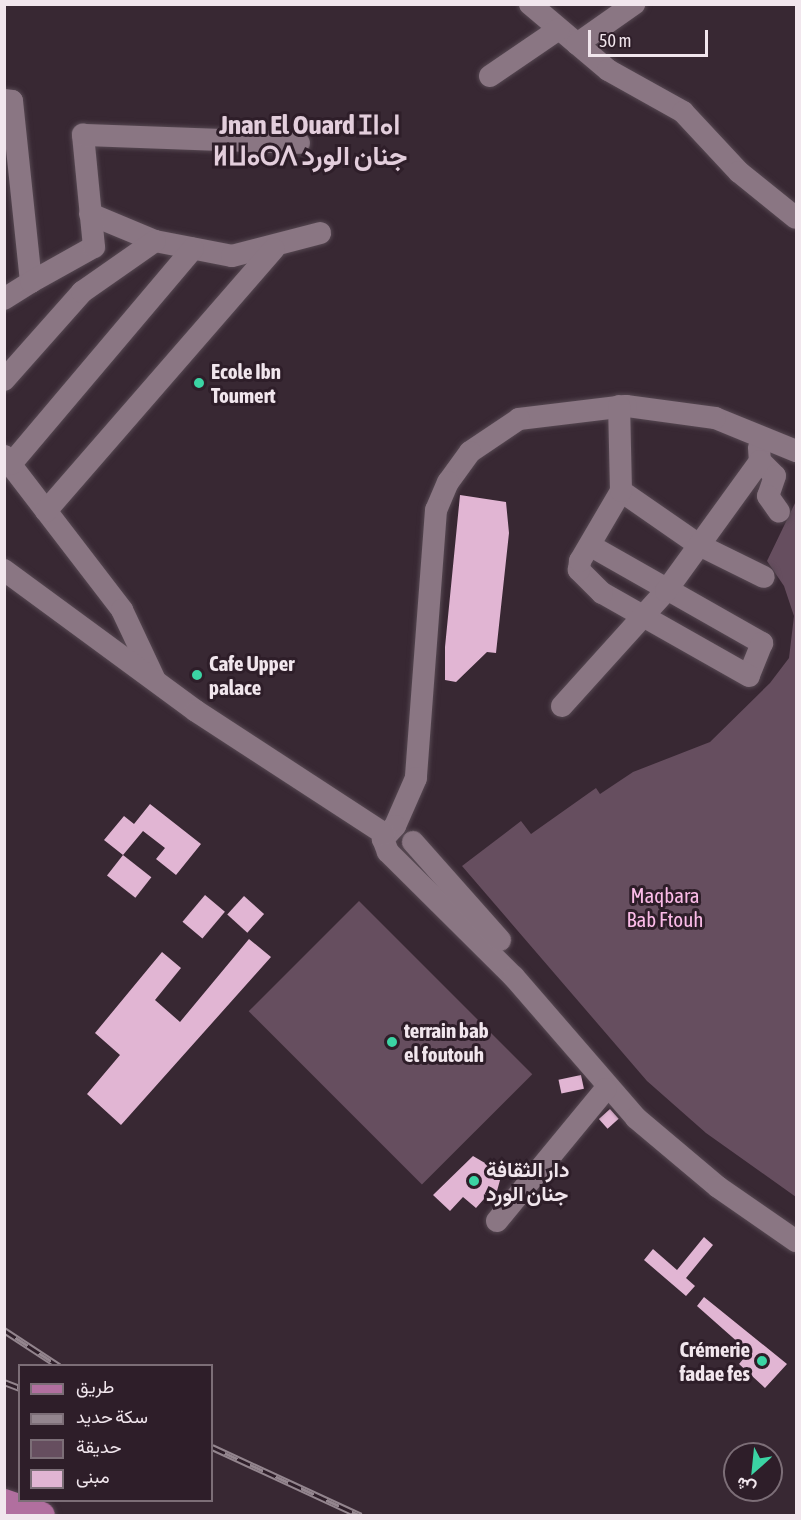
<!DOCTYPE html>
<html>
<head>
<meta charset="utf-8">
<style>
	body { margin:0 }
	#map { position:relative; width:801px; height:1520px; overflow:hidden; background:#382833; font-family:"Asap Condensed",Vazirmatn,"Noto Sans Tifinagh",sans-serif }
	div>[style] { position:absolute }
	.green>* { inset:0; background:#664e5f; transform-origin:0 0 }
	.building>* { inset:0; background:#e1b5d3; transform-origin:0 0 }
	.roads { filter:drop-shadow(0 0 2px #564852) drop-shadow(0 0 2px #564852) }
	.minor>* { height:22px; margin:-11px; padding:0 11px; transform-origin:11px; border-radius:11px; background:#8a7683 }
	.major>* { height:28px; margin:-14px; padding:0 14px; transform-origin:14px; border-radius:14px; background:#b16f9f }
	.rail>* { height:7px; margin-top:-3.5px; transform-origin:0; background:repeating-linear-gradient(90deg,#2e1e29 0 14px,#93858e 0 28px); box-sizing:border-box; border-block:2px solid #93858e }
	.dots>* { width:16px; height:16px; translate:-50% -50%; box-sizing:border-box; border:3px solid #2e1e29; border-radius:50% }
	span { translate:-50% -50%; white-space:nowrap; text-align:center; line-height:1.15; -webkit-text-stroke:6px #2e1e29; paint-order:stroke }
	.poi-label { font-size:21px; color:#f1e6ed; font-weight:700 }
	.left { translate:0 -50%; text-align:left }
	.right { translate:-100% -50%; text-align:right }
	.park-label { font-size:21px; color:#fbbbe8 }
	.district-label { font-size:27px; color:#e3cedc; font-weight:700 }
	.frame { position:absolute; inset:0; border:6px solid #f1e6ed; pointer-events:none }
	.legend { position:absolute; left:18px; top:1364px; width:195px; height:138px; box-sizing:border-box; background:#2e1e29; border:2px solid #7c6e77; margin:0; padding:8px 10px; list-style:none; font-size:18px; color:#f1e6ed }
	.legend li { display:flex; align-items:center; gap:12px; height:30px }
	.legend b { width:30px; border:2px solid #7c6e77 }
	.north { position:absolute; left:723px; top:1442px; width:60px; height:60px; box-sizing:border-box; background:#2e1e29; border:2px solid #7c6e77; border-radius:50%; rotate:207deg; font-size:16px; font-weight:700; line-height:24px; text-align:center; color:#f1e6ed }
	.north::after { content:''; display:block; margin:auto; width:21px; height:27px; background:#3bd4a4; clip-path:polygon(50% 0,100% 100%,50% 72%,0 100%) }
	.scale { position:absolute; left:588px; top:30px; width:120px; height:27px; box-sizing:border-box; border:3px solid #f1e6ed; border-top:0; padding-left:8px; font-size:18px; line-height:21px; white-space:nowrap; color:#f1e6ed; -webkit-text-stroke:4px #2e1e29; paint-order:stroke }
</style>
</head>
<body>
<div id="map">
	<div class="green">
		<i style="clip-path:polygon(796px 501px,796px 1197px,706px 1133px,647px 1081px,462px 866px,521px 821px,531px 834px,596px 788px,600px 794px,633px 772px,710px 742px,770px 683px,789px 658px,794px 616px,784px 586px,767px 561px)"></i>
		<i style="left:359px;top:901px;width:245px;height:156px;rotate:45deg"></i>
	</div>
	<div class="building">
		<i style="clip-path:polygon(460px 495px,506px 502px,509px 533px,496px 653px,487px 652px,456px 682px,445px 680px,445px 647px)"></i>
		<i style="clip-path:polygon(150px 804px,201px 844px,176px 875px,156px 859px,165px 848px,143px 831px,123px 855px,104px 840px,124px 816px,134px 824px)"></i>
		<i style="left:123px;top:855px;width:36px;height:26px;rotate:38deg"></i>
		<i style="left:205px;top:895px;width:26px;height:35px;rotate:40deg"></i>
		<i style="left:244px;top:896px;width:27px;height:25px;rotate:42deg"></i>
		<i style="clip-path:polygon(249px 939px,271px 957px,121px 1125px,87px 1094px,120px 1055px,95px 1033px,162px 952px,181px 968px,155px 1000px,180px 1022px)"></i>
		<i style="left:581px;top:1075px;width:14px;height:23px;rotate:78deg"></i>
		<i style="left:610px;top:1109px;width:13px;height:15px;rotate:48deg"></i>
		<i style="clip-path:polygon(473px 1156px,502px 1173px,497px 1191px,492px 1190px,476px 1208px,463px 1197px,450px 1211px,433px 1195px)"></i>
		<i style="clip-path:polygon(704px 1237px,713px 1245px,686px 1278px,695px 1286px,686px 1296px,644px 1260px,653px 1249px,677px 1270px)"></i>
		<i style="clip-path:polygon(704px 1297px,787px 1364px,765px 1388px,739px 1364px,749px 1352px,697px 1306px)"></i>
	</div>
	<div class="roads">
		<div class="minor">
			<i style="left:530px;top:4px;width:102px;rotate:40.2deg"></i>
			<i style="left:608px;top:70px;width:86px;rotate:29.2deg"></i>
			<i style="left:683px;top:112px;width:82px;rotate:47deg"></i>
			<i style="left:739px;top:172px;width:73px;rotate:38.9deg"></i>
			<i style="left:577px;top:44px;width:70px;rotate:-35.1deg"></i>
			<i style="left:490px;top:76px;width:83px;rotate:-34.3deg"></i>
			<i style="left:4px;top:100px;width:8px;rotate:7deg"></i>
			<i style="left:12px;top:101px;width:182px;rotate:84deg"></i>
			<i style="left:31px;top:282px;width:32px;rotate:148deg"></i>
			<i style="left:90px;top:214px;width:70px;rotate:22.6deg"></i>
			<i style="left:155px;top:241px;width:78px;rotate:11deg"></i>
			<i style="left:232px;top:256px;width:91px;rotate:-14.6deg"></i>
			<i style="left:31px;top:282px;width:72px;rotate:-29.1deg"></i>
			<i style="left:94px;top:247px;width:113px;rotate:-95.6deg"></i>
			<i style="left:83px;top:135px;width:216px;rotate:2.1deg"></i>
			<i style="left:4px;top:380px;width:118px;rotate:-48.4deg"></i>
			<i style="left:82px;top:292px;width:89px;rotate:-34.9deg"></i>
			<i style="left:759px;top:448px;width:13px;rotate:86deg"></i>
			<i style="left:760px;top:461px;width:21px;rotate:45deg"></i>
			<i style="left:775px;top:476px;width:21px;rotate:109deg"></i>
			<i style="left:768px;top:496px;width:19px;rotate:55deg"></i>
			<i style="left:796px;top:451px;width:87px;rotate:-157.8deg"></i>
			<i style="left:715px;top:418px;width:90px;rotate:-172.3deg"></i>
			<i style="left:626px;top:406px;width:108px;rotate:173.1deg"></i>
			<i style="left:519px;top:419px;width:59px;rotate:146deg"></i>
			<i style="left:470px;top:452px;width:37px;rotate:126deg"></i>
			<i style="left:448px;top:482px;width:30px;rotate:113deg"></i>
			<i style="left:436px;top:510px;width:269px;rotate:94.3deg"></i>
			<i style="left:416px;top:778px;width:52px;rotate:113.6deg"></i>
			<i style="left:395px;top:826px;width:18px;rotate:133deg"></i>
			<i style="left:383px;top:839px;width:14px;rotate:69deg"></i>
			<i style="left:388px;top:852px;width:177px;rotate:44.8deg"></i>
			<i style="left:514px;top:977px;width:186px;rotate:49.1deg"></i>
			<i style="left:636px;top:1118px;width:107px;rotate:40.1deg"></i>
			<i style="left:718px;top:1187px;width:95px;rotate:34.7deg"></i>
			<i style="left:4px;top:456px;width:194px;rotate:52.5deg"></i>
			<i style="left:122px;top:610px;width:77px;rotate:64.8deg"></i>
			<i style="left:11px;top:464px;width:282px;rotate:-49.8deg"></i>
			<i style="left:621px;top:491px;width:95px;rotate:34.7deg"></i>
			<i style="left:699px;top:545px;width:72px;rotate:26.2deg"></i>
			<i style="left:46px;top:511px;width:347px;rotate:-49deg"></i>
			<i style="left:591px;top:546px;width:197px;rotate:29.6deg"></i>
			<i style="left:762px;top:643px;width:35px;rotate:112deg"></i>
			<i style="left:749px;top:676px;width:169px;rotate:-150.5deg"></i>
			<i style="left:602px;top:593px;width:33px;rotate:-135deg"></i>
			<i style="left:579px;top:570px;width:9px;rotate:-84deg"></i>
			<i style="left:580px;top:561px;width:81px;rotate:-59.6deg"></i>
			<i style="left:621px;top:491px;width:85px;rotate:-91.3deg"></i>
			<i style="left:4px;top:570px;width:238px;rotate:36.3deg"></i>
			<i style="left:196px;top:711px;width:225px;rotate:33.1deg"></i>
			<i style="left:562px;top:706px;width:155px;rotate:-47.9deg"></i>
			<i style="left:666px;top:591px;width:160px;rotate:-54.1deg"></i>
			<i style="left:413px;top:842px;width:131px;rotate:48.4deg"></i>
			<i style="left:497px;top:1221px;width:171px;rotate:-50.5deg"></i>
		</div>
		<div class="major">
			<i style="left:4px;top:1503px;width:39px;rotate:19deg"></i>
		</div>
	</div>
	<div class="rail">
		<i style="left:4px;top:1330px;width:66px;rotate:33.2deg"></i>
		<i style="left:4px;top:1382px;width:17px;rotate:21deg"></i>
		<i style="left:212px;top:1447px;width:164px;rotate:24.8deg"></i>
	</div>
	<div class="dots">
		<i style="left:199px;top:383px;background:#3bd4a4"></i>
		<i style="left:197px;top:675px;background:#3bd4a4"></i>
		<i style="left:392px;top:1042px;background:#3bd4a4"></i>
		<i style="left:474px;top:1181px;background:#3bd4a4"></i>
		<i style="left:762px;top:1361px;background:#3bd4a4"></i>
	</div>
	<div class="poi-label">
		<span class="left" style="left:211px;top:383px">Ecole Ibn<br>Toumert</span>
		<span class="left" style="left:209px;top:675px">Cafe Upper<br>palace</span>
		<span class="left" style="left:404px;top:1042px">terrain bab<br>el foutouh</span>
		<span class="left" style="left:486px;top:1181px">دار الثقافة<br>جنان الورد</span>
		<span class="right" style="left:750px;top:1361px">Crémerie<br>fadae fes</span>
	</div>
	<div class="park-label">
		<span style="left:665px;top:907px">Maqbara<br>Bab Ftouh</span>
	</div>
	<div class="district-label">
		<span style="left:310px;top:140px">Jnan El Ouard ⵊⵏⴰⵏ<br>ⵍⵡⴰⵔⴷ جنان الورد</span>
	</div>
	<div class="frame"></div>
	<ul class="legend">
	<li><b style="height:8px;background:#b16f9f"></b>طريق</li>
	<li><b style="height:8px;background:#93858e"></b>سكة حديد</li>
	<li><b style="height:16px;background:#664e5f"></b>حديقة</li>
	<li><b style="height:16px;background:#e1b5d3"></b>مبنى</li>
	</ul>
	<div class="north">ش</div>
	<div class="scale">50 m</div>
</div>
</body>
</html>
